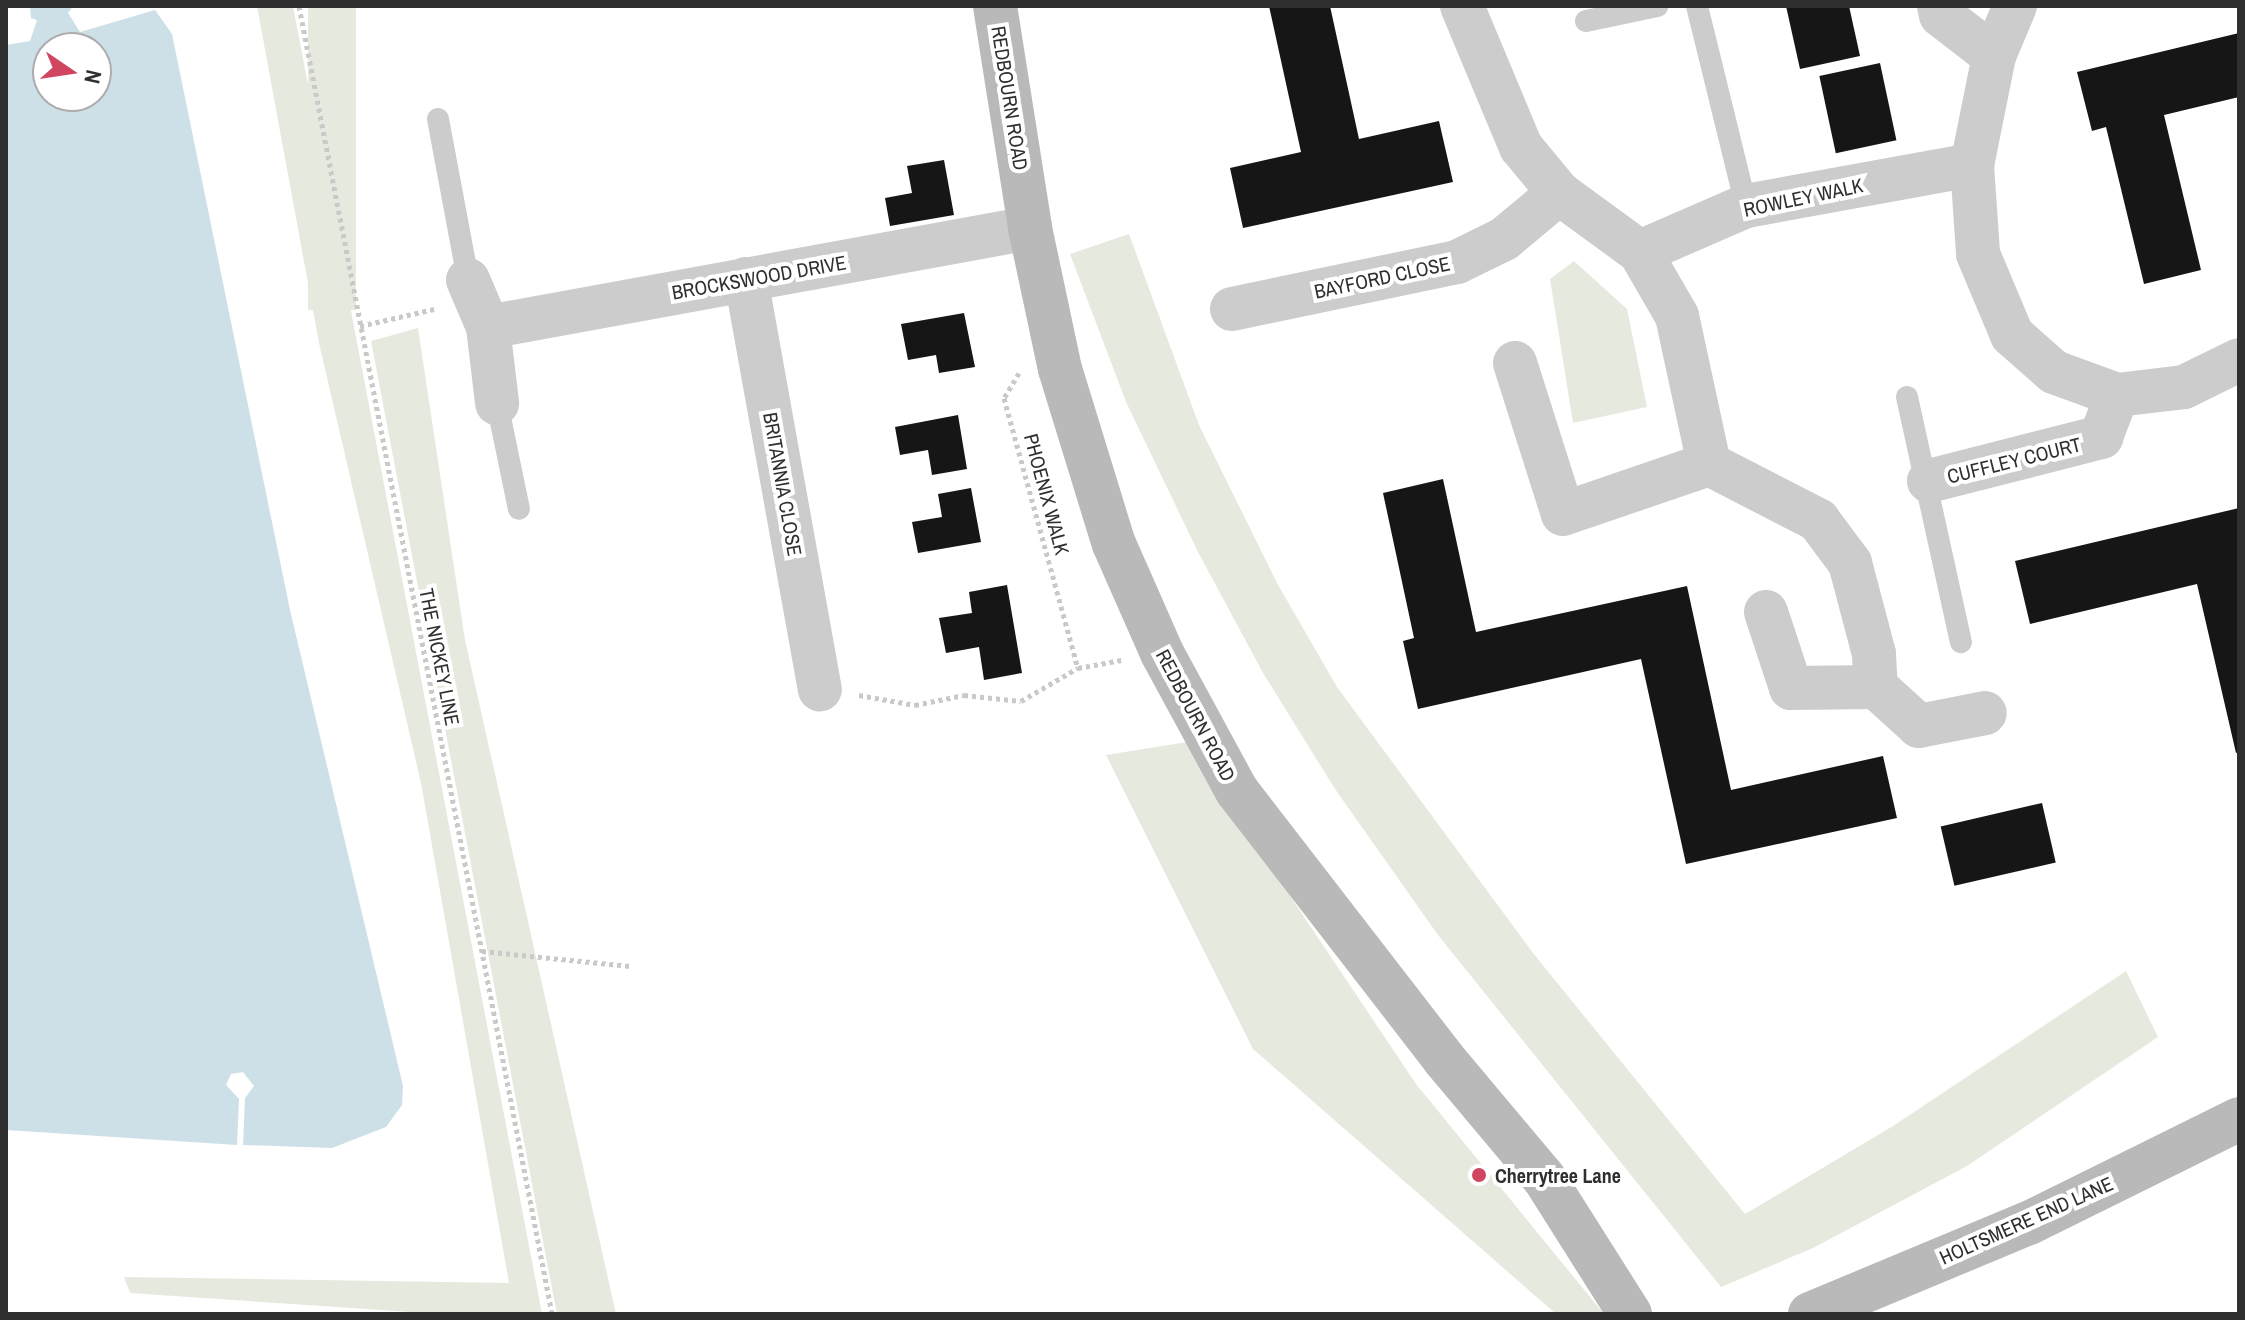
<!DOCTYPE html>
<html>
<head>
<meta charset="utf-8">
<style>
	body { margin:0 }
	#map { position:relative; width:2245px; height:1320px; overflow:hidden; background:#fff; font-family:"Archivo Narrow",sans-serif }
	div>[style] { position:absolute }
	.green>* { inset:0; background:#e6eade; transform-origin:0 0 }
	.water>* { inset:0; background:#cde0e7 }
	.building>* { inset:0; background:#161616; transform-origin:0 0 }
	.path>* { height:5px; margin-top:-2.5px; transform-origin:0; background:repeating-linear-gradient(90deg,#c9c9c9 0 4px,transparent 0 8px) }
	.lane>* { height:22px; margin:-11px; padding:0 11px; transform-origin:11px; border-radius:11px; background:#ccc }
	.street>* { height:44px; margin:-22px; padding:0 22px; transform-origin:22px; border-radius:22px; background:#ccc }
	.secondary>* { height:44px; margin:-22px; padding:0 22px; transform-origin:22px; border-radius:22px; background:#b9b9b9 }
	.dots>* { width:22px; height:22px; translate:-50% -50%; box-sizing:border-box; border:4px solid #fff; border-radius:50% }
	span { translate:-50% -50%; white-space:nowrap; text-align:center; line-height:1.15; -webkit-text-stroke:8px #fff; paint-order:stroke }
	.street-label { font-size:20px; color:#2f2f2f }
	.poi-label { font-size:20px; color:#2f2f2f; font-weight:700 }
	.left { translate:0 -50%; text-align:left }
	.frame { position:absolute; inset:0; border:8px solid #2f2f2f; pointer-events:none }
	.north { position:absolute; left:32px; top:32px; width:80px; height:80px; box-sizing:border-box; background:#fff; border:2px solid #acacac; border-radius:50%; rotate:103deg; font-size:22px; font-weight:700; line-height:32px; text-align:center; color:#2f2f2f }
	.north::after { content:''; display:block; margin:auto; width:28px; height:36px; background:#d04661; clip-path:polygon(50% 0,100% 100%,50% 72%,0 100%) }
</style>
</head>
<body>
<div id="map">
	<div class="green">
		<i style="clip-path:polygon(257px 6px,293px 6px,542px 1314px,440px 1314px,130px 1293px,124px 1277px,509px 1283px,421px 783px,319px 343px)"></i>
		<i style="left:308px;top:6px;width:48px;height:304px"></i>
		<i style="clip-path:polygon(1129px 234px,1199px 425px,1277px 583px,1337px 687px,1533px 953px,1745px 1214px,1893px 1126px,2126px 971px,2158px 1037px,1967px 1166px,1813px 1248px,1721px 1287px,1438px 935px,1335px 789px,1263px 673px,1198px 552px,1126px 402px,1070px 254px)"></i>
		<i style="clip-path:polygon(1574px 261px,1627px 309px,1647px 407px,1573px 423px,1550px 279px)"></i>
		<i style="clip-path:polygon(418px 328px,465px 640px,616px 1314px,557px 1314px,549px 1273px,371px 341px)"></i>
		<i style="clip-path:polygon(1187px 742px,1416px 1084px,1604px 1314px,1556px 1314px,1253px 1049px,1106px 755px)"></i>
	</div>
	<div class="water">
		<i style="clip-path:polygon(evenodd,30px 6px,73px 6px,68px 13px,80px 32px,155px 10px,172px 34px,290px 610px,403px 1086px,402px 1105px,386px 1127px,332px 1148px,243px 1145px,245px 1098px,254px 1086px,243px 1072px,231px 1074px,226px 1085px,239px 1099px,237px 1145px,6px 1130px,6px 45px,30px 41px,37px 20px,31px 18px,30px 6px,48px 48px,96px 48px,96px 96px,48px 96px,48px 48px)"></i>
	</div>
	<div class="building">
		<i style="clip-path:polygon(1269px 6px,1330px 6px,1359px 139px,1439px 121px,1453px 182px,1243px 228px,1230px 168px,1301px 152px)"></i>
		<i style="clip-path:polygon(1786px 6px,1849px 6px,1860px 56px,1800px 69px)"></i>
		<i style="clip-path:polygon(2239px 33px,2239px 97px,2164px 115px,2201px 270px,2144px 284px,2106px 127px,2092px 131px,2077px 72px)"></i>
		<i style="left:1880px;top:63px;width:79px;height:62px;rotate:78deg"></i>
		<i style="clip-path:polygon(944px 160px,954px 215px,890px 226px,885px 198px,912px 193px,907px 166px)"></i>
		<i style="clip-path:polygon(964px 313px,975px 367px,939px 373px,936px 355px,908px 360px,901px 324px)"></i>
		<i style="clip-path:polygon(958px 415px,967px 469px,932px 475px,928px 450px,900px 455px,895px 427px)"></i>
		<i style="clip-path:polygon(1443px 479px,1476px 632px,1687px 586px,1731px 790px,1883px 756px,1897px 818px,1686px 864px,1641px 659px,1418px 709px,1403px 641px,1414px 638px,1383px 493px)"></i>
		<i style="clip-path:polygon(971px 488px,981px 542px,918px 553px,912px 522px,942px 517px,938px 494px)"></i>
		<i style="clip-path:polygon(2239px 508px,2239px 752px,2236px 753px,2197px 584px,2030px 624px,2015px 561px)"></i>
		<i style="clip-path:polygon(1007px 585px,1022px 673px,984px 680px,979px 647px,946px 653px,939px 618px,972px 613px,969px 592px)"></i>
		<i style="left:2042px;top:803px;width:61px;height:104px;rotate:77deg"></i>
	</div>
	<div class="path">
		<i style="left:299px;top:6px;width:1332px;rotate:79.05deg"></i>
		<i style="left:360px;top:326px;width:76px;rotate:-12.9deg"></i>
		<i style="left:1019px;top:373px;width:29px;rotate:121deg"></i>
		<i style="left:1004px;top:398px;width:280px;rotate:74.7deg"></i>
		<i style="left:859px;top:695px;width:57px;rotate:10.1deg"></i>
		<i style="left:915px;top:705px;width:50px;rotate:-11.5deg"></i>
		<i style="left:964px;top:695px;width:57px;rotate:6deg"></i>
		<i style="left:1021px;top:701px;width:66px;rotate:-30.1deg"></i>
		<i style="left:1078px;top:668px;width:44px;rotate:-10.5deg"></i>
		<i style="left:482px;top:951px;width:149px;rotate:5.8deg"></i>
	</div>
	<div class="lane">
		<i style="left:1697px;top:6px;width:206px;rotate:76.2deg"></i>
		<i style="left:1586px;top:21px;width:73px;rotate:-11.9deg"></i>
		<i style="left:438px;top:119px;width:164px;rotate:79.4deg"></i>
		<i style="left:1907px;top:397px;width:251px;rotate:77.6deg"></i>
		<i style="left:497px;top:403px;width:108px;rotate:78.3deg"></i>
	</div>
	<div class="street">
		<i style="left:1462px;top:6px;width:153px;rotate:67.3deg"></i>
		<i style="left:1521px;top:147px;width:60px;rotate:50.4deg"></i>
		<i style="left:1559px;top:193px;width:100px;rotate:36.1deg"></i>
		<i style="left:1640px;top:252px;width:74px;rotate:60deg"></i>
		<i style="left:1677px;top:316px;width:151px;rotate:77.8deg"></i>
		<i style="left:1709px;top:464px;width:123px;rotate:27.2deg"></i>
		<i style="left:1818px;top:520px;width:54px;rotate:53.3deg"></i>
		<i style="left:1850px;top:563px;width:94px;rotate:75.2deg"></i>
		<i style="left:1874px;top:654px;width:33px;rotate:87deg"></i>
		<i style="left:1939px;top:6px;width:9px;rotate:77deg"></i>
		<i style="left:1941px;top:15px;width:67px;rotate:37.7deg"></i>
		<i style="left:2015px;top:6px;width:54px;rotate:112.8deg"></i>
		<i style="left:1994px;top:56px;width:111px;rotate:101.4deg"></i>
		<i style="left:1972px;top:165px;width:89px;rotate:86.1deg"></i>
		<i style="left:1978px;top:254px;width:88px;rotate:67.2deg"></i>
		<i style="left:2012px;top:335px;width:56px;rotate:41.4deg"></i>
		<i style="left:2054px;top:372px;width:67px;rotate:20.1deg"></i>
		<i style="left:2117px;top:395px;width:67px;rotate:-6.8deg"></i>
		<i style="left:2184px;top:387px;width:61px;rotate:-26.1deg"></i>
		<i style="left:1640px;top:252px;width:116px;rotate:-23.5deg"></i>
		<i style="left:1746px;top:206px;width:230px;rotate:-10.3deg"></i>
		<i style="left:746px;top:279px;width:417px;rotate:79.8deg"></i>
		<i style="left:468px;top:280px;width:51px;rotate:66.9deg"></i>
		<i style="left:488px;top:327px;width:77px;rotate:83.2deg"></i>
		<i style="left:1232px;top:309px;width:230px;rotate:-11.8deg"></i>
		<i style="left:1457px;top:262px;width:52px;rotate:-26.1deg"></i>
		<i style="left:1504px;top:239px;width:72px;rotate:-39.9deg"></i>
		<i style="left:488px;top:327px;width:551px;rotate:-10.35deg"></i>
		<i style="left:1515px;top:363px;width:158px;rotate:72.4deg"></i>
		<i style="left:1563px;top:514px;width:154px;rotate:-18.9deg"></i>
		<i style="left:1929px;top:481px;width:178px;rotate:-14.3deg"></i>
		<i style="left:2101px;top:437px;width:45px;rotate:-69.1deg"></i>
		<i style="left:1766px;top:612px;width:80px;rotate:71.8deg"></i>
		<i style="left:1791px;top:688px;width:85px;rotate:-0.7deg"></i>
		<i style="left:1876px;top:687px;width:58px;rotate:42.2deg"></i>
		<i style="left:1919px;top:726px;width:67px;rotate:-11.1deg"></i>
	</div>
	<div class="secondary">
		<i style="left:995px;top:6px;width:225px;rotate:81deg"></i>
		<i style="left:1030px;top:228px;width:144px;rotate:78deg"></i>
		<i style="left:1060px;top:369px;width:183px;rotate:72.9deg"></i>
		<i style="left:1114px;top:544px;width:119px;rotate:66.2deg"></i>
		<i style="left:1162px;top:653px;width:157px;rotate:61.5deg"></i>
		<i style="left:1237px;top:791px;width:339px;rotate:52.3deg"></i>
		<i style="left:1444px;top:1059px;width:155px;rotate:50deg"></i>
		<i style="left:1544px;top:1178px;width:161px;rotate:57.7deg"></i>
		<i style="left:1810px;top:1314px;width:237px;rotate:-22.6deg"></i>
		<i style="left:2029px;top:1223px;width:234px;rotate:-26.3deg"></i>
	</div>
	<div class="dots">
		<i style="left:1479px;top:1175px;background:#d04661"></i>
	</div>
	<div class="street-label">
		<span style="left:1010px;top:98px;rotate:81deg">REDBOURN ROAD</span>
		<span style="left:1803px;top:197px;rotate:-12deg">ROWLEY WALK</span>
		<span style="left:759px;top:277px;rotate:-10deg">BROCKSWOOD DRIVE</span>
		<span style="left:1382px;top:277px;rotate:-12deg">BAYFORD CLOSE</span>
		<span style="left:2014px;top:460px;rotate:-14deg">CUFFLEY COURT</span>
		<span style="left:783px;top:484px;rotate:80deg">BRITANNIA CLOSE</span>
		<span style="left:1047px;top:494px;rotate:75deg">PHOENIX WALK</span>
		<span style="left:440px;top:657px;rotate:79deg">THE NICKEY LINE</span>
		<span style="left:1196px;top:715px;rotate:62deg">REDBOURN ROAD</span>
		<span style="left:2026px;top:1220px;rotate:-24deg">HOLTSMERE END LANE</span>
	</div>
	<div class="poi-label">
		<span class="left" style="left:1495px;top:1175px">Cherrytree Lane</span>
	</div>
	<div class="frame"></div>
	<div class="north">N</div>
</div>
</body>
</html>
